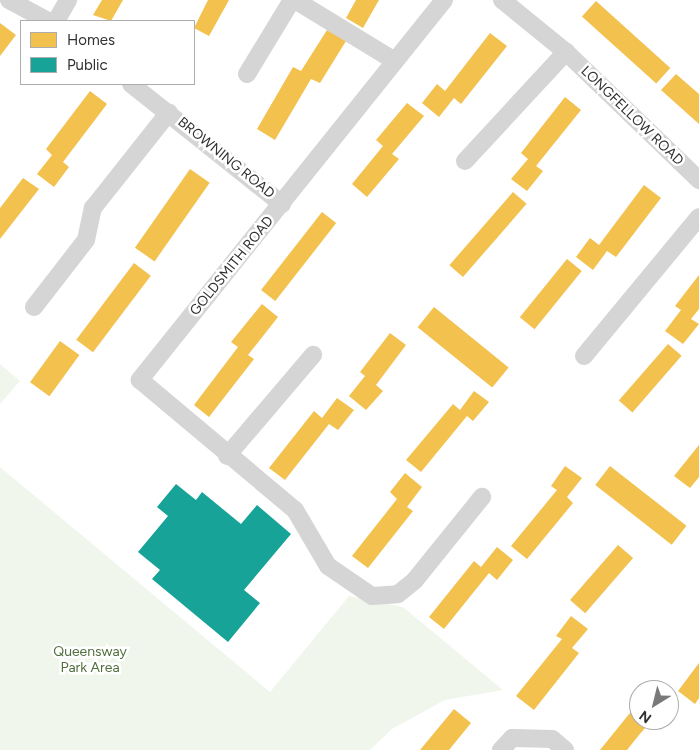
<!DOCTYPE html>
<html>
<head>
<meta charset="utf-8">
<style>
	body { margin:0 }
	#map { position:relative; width:699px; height:750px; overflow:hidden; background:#fff; font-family:Figtree,sans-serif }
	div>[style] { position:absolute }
	.green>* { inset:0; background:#f1f6ed }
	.homes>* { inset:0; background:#f2c14e; transform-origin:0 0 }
	.public>* { inset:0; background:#17a398 }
	.street>* { height:18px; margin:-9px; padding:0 9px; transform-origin:9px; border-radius:9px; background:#d5d5d5 }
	span { translate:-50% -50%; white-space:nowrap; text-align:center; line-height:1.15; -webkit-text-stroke:5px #fff; paint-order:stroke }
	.street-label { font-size:14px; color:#313131 }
	.park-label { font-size:14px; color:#516e3d }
	.legend { position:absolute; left:20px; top:20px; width:175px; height:65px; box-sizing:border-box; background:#fff; border:1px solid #adadad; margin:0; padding:6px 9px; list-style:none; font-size:15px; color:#313131 }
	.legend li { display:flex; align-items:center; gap:10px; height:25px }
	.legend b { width:25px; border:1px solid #adadad }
	.north { position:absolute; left:629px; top:680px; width:50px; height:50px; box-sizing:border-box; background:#fff; border:1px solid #adadad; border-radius:50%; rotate:216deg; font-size:14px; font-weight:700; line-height:20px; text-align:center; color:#313131 }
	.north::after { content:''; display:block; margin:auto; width:18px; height:22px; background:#797979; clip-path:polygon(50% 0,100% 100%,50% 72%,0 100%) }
</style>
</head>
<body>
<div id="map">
	<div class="green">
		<i style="clip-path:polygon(0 364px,20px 381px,0 404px)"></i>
		<i style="clip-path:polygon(0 467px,270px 692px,349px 596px,403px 607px,503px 690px,445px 700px,392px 729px,370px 750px,0 750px)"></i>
	</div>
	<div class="homes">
		<i style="clip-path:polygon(102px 0,123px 0,111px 21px,93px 15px)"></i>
		<i style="clip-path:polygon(208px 0,229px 0,209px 36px,194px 28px)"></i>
		<i style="clip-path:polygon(356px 0,379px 0,363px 28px,346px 18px)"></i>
		<i style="left:596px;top:1px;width:100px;height:21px;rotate:42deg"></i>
		<i style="clip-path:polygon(0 23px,16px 35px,0 56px)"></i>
		<i style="clip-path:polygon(327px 30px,346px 41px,320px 83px,311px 79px,275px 140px,257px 129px,293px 67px,301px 71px)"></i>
		<i style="clip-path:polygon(490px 33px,507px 46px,461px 104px,454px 98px,439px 117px,422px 103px,437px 84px,445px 91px)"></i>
		<i style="clip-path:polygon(676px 74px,699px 94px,699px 124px,661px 90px)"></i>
		<i style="clip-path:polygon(90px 91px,107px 104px,63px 162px,69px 167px,54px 187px,37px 174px,52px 155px,46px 149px)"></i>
		<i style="clip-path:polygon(565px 97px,581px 110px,536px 166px,543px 171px,527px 191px,511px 179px,528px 159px,521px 153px)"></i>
		<i style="clip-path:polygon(407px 103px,424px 116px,392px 154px,399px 159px,367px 197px,352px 184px,383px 146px,376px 140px)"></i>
		<i style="left:190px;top:169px;width:24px;height:96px;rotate:35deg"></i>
		<i style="clip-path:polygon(23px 178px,39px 189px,0 239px,0 208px)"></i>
		<i style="clip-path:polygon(644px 185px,661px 198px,616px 257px,607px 251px,593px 270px,576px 257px,590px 238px,599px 245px)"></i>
		<i style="left:513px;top:192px;width:18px;height:97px;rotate:41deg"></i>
		<i style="left:322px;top:212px;width:18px;height:99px;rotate:38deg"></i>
		<i style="left:567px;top:259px;width:19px;height:75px;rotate:39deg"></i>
		<i style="left:134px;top:263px;width:21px;height:96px;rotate:37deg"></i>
		<i style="clip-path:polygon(699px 275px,699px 309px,691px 319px,699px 324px,683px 344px,665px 331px,681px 310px,675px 306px)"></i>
		<i style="clip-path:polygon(262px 304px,278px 317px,248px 355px,254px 359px,209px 417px,194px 405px,238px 347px,231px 342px)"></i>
		<i style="left:434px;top:307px;width:96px;height:26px;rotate:39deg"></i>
		<i style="clip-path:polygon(390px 333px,406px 345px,376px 385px,383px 391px,366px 410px,349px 396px,365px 376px,360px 372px)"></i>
		<i style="left:60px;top:341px;width:24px;height:51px;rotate:36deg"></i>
		<i style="left:668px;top:344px;width:18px;height:75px;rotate:41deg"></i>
		<i style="clip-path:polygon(474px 391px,489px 402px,473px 421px,467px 416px,421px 472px,406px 460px,453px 404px,460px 410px)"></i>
		<i style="clip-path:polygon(337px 398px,354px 410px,338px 430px,329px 424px,285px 480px,269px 468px,314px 411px,322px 418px)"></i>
		<i style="clip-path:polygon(699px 445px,699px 477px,690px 488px,674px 476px)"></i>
		<i style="clip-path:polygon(565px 466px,582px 478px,567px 497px,573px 503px,527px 559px,511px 546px,557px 490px,551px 486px)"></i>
		<i style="left:610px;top:466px;width:97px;height:24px;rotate:38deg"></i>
		<i style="clip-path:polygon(405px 473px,422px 487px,407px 507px,413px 511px,368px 568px,352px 556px,397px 499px,390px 492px)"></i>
		<i style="left:618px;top:545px;width:20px;height:73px;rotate:41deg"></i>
		<i style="clip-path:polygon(497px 547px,513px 560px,497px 580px,489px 573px,444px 629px,429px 617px,474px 561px,481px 567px)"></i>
		<i style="clip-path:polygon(571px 616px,588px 629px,572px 648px,579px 653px,534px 710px,516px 696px,562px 639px,556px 636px)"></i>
		<i style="clip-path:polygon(699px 663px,699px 698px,695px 704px,678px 691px)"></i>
		<i style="clip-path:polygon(669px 695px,679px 703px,669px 716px)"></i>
		<i style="clip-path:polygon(638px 703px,639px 720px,652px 720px,639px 735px,627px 750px,600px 750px)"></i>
		<i style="clip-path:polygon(454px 709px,471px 723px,449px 750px,420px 750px)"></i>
	</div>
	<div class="public">
		<i style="clip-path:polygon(176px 484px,196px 500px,202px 492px,241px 524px,257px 505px,291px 534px,244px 590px,260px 603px,228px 642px,152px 579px,160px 570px,138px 552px,168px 516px,157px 507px)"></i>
	</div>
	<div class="street">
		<i style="left:9px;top:0;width:44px;rotate:28.3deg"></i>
		<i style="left:295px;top:0;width:117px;rotate:31.4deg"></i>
		<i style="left:444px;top:0;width:487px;rotate:128.7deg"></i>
		<i style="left:140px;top:380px;width:202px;rotate:40deg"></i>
		<i style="left:295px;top:510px;width:65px;rotate:59.5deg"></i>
		<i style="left:328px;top:566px;width:53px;rotate:34.3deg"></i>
		<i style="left:372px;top:596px;width:26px;rotate:-4deg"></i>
		<i style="left:398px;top:594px;width:22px;rotate:-39deg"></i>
		<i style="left:415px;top:580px;width:107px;rotate:-51.1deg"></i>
		<i style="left:502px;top:0;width:82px;rotate:39.1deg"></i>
		<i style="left:566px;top:52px;width:185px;rotate:43.9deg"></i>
		<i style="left:56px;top:21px;width:24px;rotate:-60deg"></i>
		<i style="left:247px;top:74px;width:87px;rotate:-58.7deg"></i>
		<i style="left:131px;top:84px;width:193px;rotate:38.5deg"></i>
		<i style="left:465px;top:161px;width:149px;rotate:-47.2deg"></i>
		<i style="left:34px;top:307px;width:85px;rotate:-52.2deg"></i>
		<i style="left:86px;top:240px;width:33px;rotate:-78deg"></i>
		<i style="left:93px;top:208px;width:122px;rotate:-51.6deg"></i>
		<i style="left:584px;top:356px;width:180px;rotate:-50.4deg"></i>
		<i style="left:227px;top:456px;width:133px;rotate:-49.6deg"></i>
		<i style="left:501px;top:750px;width:16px;rotate:-47deg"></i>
		<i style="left:512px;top:738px;width:40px;rotate:1.4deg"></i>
		<i style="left:552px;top:739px;width:17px;rotate:40deg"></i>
	</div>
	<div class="street-label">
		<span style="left:632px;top:116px;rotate:44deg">LONGFELLOW ROAD</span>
		<span style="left:226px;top:158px;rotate:39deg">BROWNING ROAD</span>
		<span style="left:232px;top:266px;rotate:-51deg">GOLDSMITH ROAD</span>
	</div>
	<div class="park-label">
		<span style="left:90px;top:660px">Queensway<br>Park Area</span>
	</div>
	<ul class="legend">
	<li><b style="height:14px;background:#f2c14e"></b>Homes</li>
	<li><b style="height:14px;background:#17a398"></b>Public</li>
	</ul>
	<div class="north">N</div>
</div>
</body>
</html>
